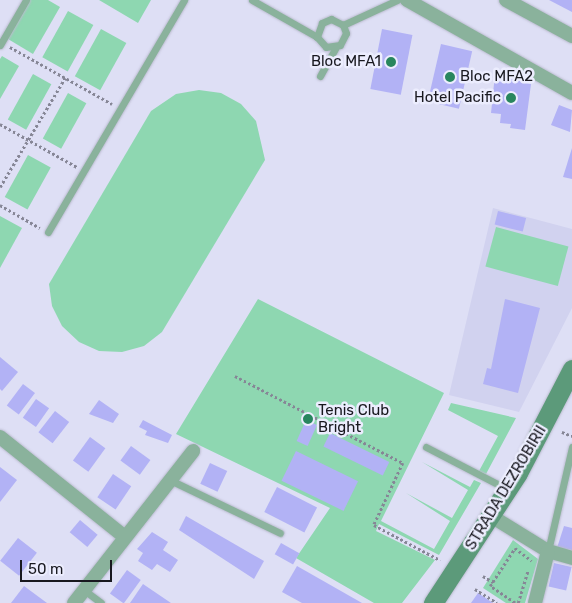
<!DOCTYPE html>
<html>
<head>
<meta charset="utf-8">
<style>
	body { margin:0 }
	#map { position:relative; width:572px; height:603px; overflow:hidden; background:#dedff5; font-family:Rubik,sans-serif }
	div>[style] { position:absolute }
	.built>* { inset:0; background:#d1d2ef }
	.green>* { inset:0; background:#8ed7b1; transform-origin:0 0 }
	.building>* { inset:0; background:#b2b2f5; transform-origin:0 0 }
	.path>* { height:2.5px; margin-top:-1.25px; transform-origin:0; background:repeating-linear-gradient(90deg,#868696 0 2.5px,transparent 0 5px) }
	.roads { filter:drop-shadow(0 0 1px #babbce) drop-shadow(0 0 1px #babbce) }
	.lane>* { height:7px; margin:-3.5px; padding:0 3.5px; transform-origin:3.5px; border-radius:3.5px; background:#8ab29c }
	.street>* { height:14px; margin:-7px; padding:0 7px; transform-origin:7px; border-radius:7px; background:#8ab29c }
	.secondary>* { height:19px; margin:-9.5px; padding:0 9.5px; transform-origin:9.5px; border-radius:9.5px; background:#5c9a7a }
	.dots>* { width:14px; height:14px; translate:-50% -50%; box-sizing:border-box; border:2px solid #ecedfe; border-radius:50% }
	span { translate:-50% -50%; white-space:nowrap; text-align:center; line-height:1.15; -webkit-text-stroke:5px #ecedfe; paint-order:stroke }
	.poi-label { font-size:15px; color:#18181f }
	.right { translate:-100% -50%; text-align:right }
	.left { translate:0 -50%; text-align:left }
	.street-label { font-size:15px; color:#18181f }
	.scale { position:absolute; left:20px; top:560px; width:92px; height:22px; box-sizing:border-box; border:2px solid #18181f; border-top:0; padding-left:6px; font-size:15px; line-height:18px; white-space:nowrap; color:#18181f; -webkit-text-stroke:4px #ecedfe; paint-order:stroke }
</style>
</head>
<body>
<div id="map">
	<div class="built">
		<i style="clip-path:polygon(493px 208px,572px 229px,572px 308px,519px 412px,449px 395px)"></i>
	</div>
	<div class="green">
		<i style="clip-path:polygon(30px 0,48px 0,60px 7px,33px 54px,8px 39px)"></i>
		<i style="clip-path:polygon(99px 0,151px 0,138px 23px)"></i>
		<i style="left:68px;top:11px;width:29px;height:53px;rotate:29deg"></i>
		<i style="left:101px;top:29px;width:29px;height:54px;rotate:29deg"></i>
		<i style="clip-path:polygon(2px 56px,19px 66px,0 99px,0 59px)"></i>
		<i style="left:33px;top:74px;width:21px;height:52px;rotate:29deg"></i>
		<i style="clip-path:polygon(199px 90px,221px 93px,241px 104px,256px 121px,265px 160px,162px 332px,144px 346px,122px 352px,99px 351px,79px 342px,62px 326px,52px 306px,49px 284px,151px 111px,176px 94px)"></i>
		<i style="left:68px;top:93px;width:21px;height:52px;rotate:29deg"></i>
		<i style="left:28px;top:155px;width:26px;height:48px;rotate:29deg"></i>
		<i style="clip-path:polygon(0 216px,22px 228px,0 268px)"></i>
		<i style="left:496px;top:227px;width:75px;height:41px;rotate:15deg"></i>
		<i style="clip-path:polygon(258px 299px,444px 393px,381px 521px,434px 549px,450px 521px,406px 493px,452px 518px,468px 490px,422px 462px,470px 487px,474px 480px,481px 483px,439px 555px,379px 524px,376px 531px,435px 560px,402px 603px,374px 603px,296px 558px,330px 508px,176px 434px)"></i>
		<i style="clip-path:polygon(451px 403px,516px 418px,486px 474px,479px 471px,498px 436px,448px 410px)"></i>
		<i style="clip-path:polygon(513px 540px,538px 559px,525px 603px,506px 603px,483px 588px)"></i>
	</div>
	<div class="building">
		<i style="clip-path:polygon(549px 0,572px 0,572px 12px)"></i>
		<i style="left:382px;top:29px;width:31px;height:61px;rotate:11deg"></i>
		<i style="left:441px;top:44px;width:32px;height:59px;rotate:13deg"></i>
		<i style="clip-path:polygon(495px 74px,531px 84px,525px 130px,510px 128px,511px 124px,500px 123px,501px 114px,491px 113px)"></i>
		<i style="clip-path:polygon(559px 105px,572px 110px,570px 132px,551px 125px)"></i>
		<i style="clip-path:polygon(572px 148px,572px 179px,563px 177px)"></i>
		<i style="left:498px;top:211px;width:29px;height:14px;rotate:14deg"></i>
		<i style="clip-path:polygon(505px 299px,540px 308px,518px 393px,483px 384px,487px 368px,491px 369px)"></i>
		<i style="clip-path:polygon(0 357px,18px 372px,2px 391px,0 389px)"></i>
		<i style="left:23px;top:384px;width:15px;height:27px;rotate:37deg"></i>
		<i style="left:36px;top:399px;width:16px;height:23px;rotate:35deg"></i>
		<i style="clip-path:polygon(99px 400px,119px 414px,113px 423px,89px 414px)"></i>
		<i style="left:55px;top:411px;width:18px;height:27px;rotate:38deg"></i>
		<i style="clip-path:polygon(143px 420px,172px 435px,168px 443px,145px 435px,147px 431px,139px 427px)"></i>
		<i style="left:306px;top:420px;width:12px;height:23px;rotate:24deg"></i>
		<i style="left:330px;top:433px;width:66px;height:15px;rotate:26deg"></i>
		<i style="left:90px;top:437px;width:19px;height:29px;rotate:36deg"></i>
		<i style="left:131px;top:446px;width:24px;height:18px;rotate:36deg"></i>
		<i style="left:296px;top:451px;width:69px;height:33px;rotate:26deg"></i>
		<i style="left:210px;top:463px;width:19px;height:23px;rotate:25deg"></i>
		<i style="clip-path:polygon(0 467px,17px 480px,0 502px)"></i>
		<i style="left:113px;top:474px;width:22px;height:28px;rotate:34deg"></i>
		<i style="left:277px;top:487px;width:45px;height:28px;rotate:27deg"></i>
		<i style="clip-path:polygon(186px 516px,264px 561px,254px 579px,179px 530px)"></i>
		<i style="left:80px;top:520px;width:23px;height:16px;rotate:40deg"></i>
		<i style="clip-path:polygon(564px 526px,572px 528px,572px 550px,557px 548px)"></i>
		<i style="clip-path:polygon(152px 532px,168px 542px,163px 550px,178px 560px,170px 572px,157px 564px,152px 570px,138px 561px,143px 553px,137px 549px)"></i>
		<i style="left:18px;top:538px;width:24px;height:29px;rotate:38deg"></i>
		<i style="left:281px;top:543px;width:21px;height:13px;rotate:29deg"></i>
		<i style="left:554px;top:563px;width:18px;height:24px;rotate:13deg"></i>
		<i style="clip-path:polygon(297px 566px,362px 603px,302px 603px,282px 592px)"></i>
		<i style="left:127px;top:570px;width:17px;height:29px;rotate:36deg"></i>
		<i style="clip-path:polygon(143px 584px,171px 603px,130px 603px)"></i>
		<i style="clip-path:polygon(24px 586px,47px 603px,11px 603px)"></i>
		<i style="clip-path:polygon(478px 593px,493px 603px,471px 603px)"></i>
	</div>
	<div class="path">
		<i style="left:10px;top:47px;width:117px;rotate:29.2deg"></i>
		<i style="left:0;top:124px;width:88px;rotate:29.2deg"></i>
		<i style="left:0;top:187px;width:127px;rotate:-59.2deg"></i>
		<i style="left:0;top:205px;width:46px;rotate:29.9deg"></i>
		<i style="left:235px;top:376px;width:189px;rotate:27.4deg"></i>
		<i style="left:403px;top:463px;width:68px;rotate:115.1deg"></i>
		<i style="left:374px;top:525px;width:75px;rotate:27.9deg"></i>
		<i style="left:562px;top:432px;width:11px;rotate:22deg"></i>
		<i style="left:483px;top:576px;width:12px;rotate:31deg"></i>
		<i style="left:475px;top:589px;width:26px;rotate:32deg"></i>
		<i style="left:515px;top:603px;width:30px;rotate:-146deg"></i>
		<i style="left:490px;top:586px;width:45px;rotate:-56.7deg"></i>
		<i style="left:515px;top:548px;width:21px;rotate:37deg"></i>
		<i style="left:518px;top:603px;width:34px;rotate:-73deg"></i>
	</div>
	<div class="roads">
		<div class="lane">
			<i style="left:252px;top:0;width:75px;rotate:29.6deg"></i>
			<i style="left:317px;top:37px;width:13px;rotate:48deg"></i>
			<i style="left:326px;top:47px;width:14px;rotate:-8deg"></i>
			<i style="left:340px;top:45px;width:13px;rotate:-63deg"></i>
			<i style="left:346px;top:33px;width:9px;rotate:-111deg"></i>
			<i style="left:343px;top:25px;width:13px;rotate:-153deg"></i>
			<i style="left:331px;top:19px;width:10px;rotate:156deg"></i>
			<i style="left:322px;top:23px;width:15px;rotate:110deg"></i>
			<i style="left:343px;top:25px;width:60px;rotate:-24.8deg"></i>
			<i style="left:0;top:45px;width:52px;rotate:-60deg"></i>
			<i style="left:320px;top:76px;width:33px;rotate:-61deg"></i>
			<i style="left:48px;top:232px;width:269px;rotate:-59.6deg"></i>
			<i style="left:426px;top:447px;width:91px;rotate:27.4deg"></i>
			<i style="left:170px;top:480px;width:122px;rotate:25.7deg"></i>
			<i style="left:548px;top:551px;width:107px;rotate:-77deg"></i>
			<i style="left:84px;top:590px;width:21px;rotate:37deg"></i>
		</div>
		<div class="street">
			<i style="left:407px;top:0;width:189px;rotate:29.4deg"></i>
			<i style="left:506px;top:0;width:75px;rotate:28.6deg"></i>
			<i style="left:0;top:437px;width:160px;rotate:38.7deg"></i>
			<i style="left:491px;top:516px;width:67px;rotate:31.6deg"></i>
			<i style="left:548px;top:551px;width:25px;rotate:16deg"></i>
			<i style="left:74px;top:603px;width:193px;rotate:-51.9deg"></i>
			<i style="left:535px;top:603px;width:54px;rotate:-76deg"></i>
		</div>
		<div class="secondary">
			<i style="left:433px;top:603px;width:155px;rotate:-56.8deg"></i>
			<i style="left:518px;top:473px;width:117px;rotate:-62.6deg"></i>
		</div>
	</div>
	<div class="dots">
		<i style="left:391px;top:62px;background:#28865e"></i>
		<i style="left:450px;top:77px;background:#28865e"></i>
		<i style="left:511px;top:98px;background:#28865e"></i>
		<i style="left:308px;top:419px;background:#28865e"></i>
	</div>
	<div class="poi-label">
		<span class="right" style="left:381px;top:62px">Bloc MFA1</span>
		<span class="left" style="left:460px;top:77px">Bloc MFA2</span>
		<span class="right" style="left:501px;top:98px">Hotel Pacific</span>
		<span class="left" style="left:318px;top:419px">Tenis Club<br>Bright</span>
	</div>
	<div class="street-label">
		<span style="left:506px;top:488px;rotate:-59deg">STRADA DEZROBIRII</span>
	</div>
	<div class="scale">50 m</div>
</div>
</body>
</html>
